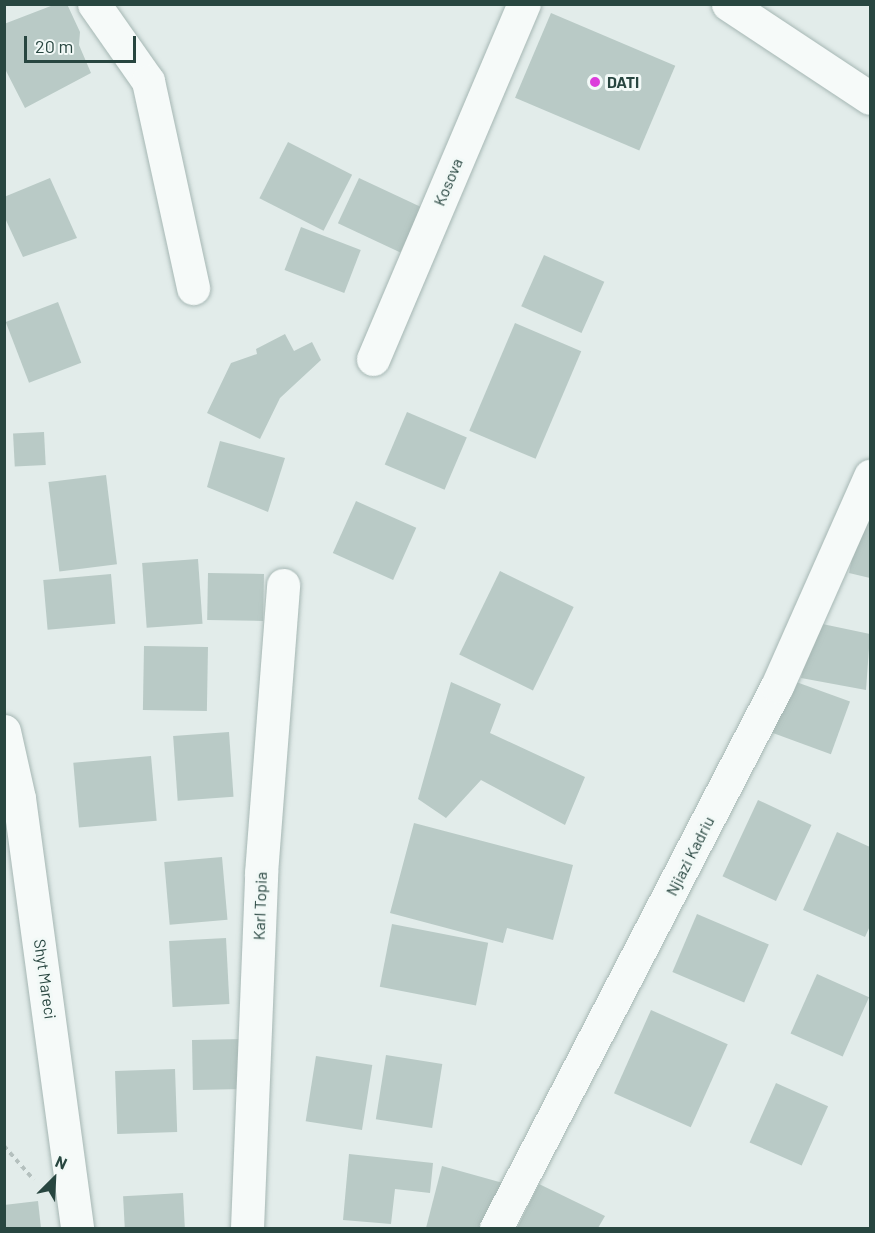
<!DOCTYPE html>
<html>
<head>
<meta charset="utf-8">
<style>
	body { margin:0 }
	#map { position:relative; width:875px; height:1233px; overflow:hidden; background:#e2ecea; font-family:Barlow,sans-serif }
	div>[style] { position:absolute }
	.building>* { inset:0; background:#b9cac6; transform-origin:0 0 }
	.path>* { height:4px; margin-top:-2px; transform-origin:0; background:repeating-linear-gradient(90deg,#b4c0be 0 4.5px,transparent 0 9px) }
	.roads { filter:drop-shadow(0 0 2px #a6b7b4) drop-shadow(0 0 2px #a6b7b4) }
	.minor>* { height:33px; margin:-16.5px; padding:0 16.5px; transform-origin:16.5px; border-radius:16.5px; background:#f6faf9 }
	.dots>* { width:16px; height:16px; translate:-50% -50%; box-sizing:border-box; border:3px solid #f2f9f7; border-radius:50% }
	span { translate:-50% -50%; white-space:nowrap; text-align:center; line-height:1.15; -webkit-text-stroke:6px #f2f9f7; paint-order:stroke }
	.poi-label { font-size:16px; color:#284640; font-weight:700 }
	.left { translate:0 -50%; text-align:left }
	.street-label { font-size:16px; color:#284640 }
	.frame { position:absolute; inset:0; border:6px solid #284640; pointer-events:none }
	.north { position:absolute; left:24px; top:1149px; width:60px; height:60px; -webkit-text-stroke:4px #f2f9f7; paint-order:stroke; rotate:24deg; font-size:16px; font-weight:700; line-height:24px; text-align:center; color:#284640 }
	.north::after { content:''; display:block; margin:auto; width:21px; height:27px; background:#284640; clip-path:polygon(50% 0,100% 100%,50% 72%,0 100%) }
	.scale { position:absolute; left:24px; top:36px; width:112px; height:27px; box-sizing:border-box; border:3px solid #284640; border-top:0; padding-left:8px; font-size:18px; line-height:21px; white-space:nowrap; color:#284640; -webkit-text-stroke:4px #f2f9f7; paint-order:stroke }
</style>
</head>
<body>
<div id="map">
	<div class="building">
		<i style="clip-path:polygon(56px 4px,67px 4px,80px 32px,79px 45px,91px 73px,25px 108px,4px 67px,4px 24px)"></i>
		<i style="left:551px;top:13px;width:135px;height:92px;rotate:23deg"></i>
		<i style="left:288px;top:142px;width:72px;height:63px;rotate:27deg"></i>
		<i style="clip-path:polygon(50px 178px,77px 238px,23px 257px,4px 216px,4px 197px)"></i>
		<i style="left:359px;top:178px;width:69px;height:50px;rotate:25deg"></i>
		<i style="left:301px;top:227px;width:64px;height:46px;rotate:21deg"></i>
		<i style="left:544px;top:255px;width:66px;height:56px;rotate:24deg"></i>
		<i style="left:58px;top:302px;width:65px;height:56px;rotate:69deg"></i>
		<i style="left:515px;top:323px;width:72px;height:117px;rotate:23deg"></i>
		<i style="clip-path:polygon(285px 334px,294px 351px,312px 342px,321px 360px,280px 398px,260px 439px,207px 413px,231px 363px,257px 354px,256px 349px)"></i>
		<i style="left:407px;top:412px;width:65px;height:57px;rotate:23deg"></i>
		<i style="left:44px;top:432px;width:33px;height:31px;rotate:87deg"></i>
		<i style="clip-path:polygon(220px 441px,285px 458px,268px 512px,207px 487px)"></i>
		<i style="left:106px;top:475px;width:90px;height:58px;rotate:83deg"></i>
		<i style="left:356px;top:501px;width:66px;height:57px;rotate:24deg"></i>
		<i style="clip-path:polygon(860px 518px,870px 520px,870px 578px,849px 573px)"></i>
		<i style="left:198px;top:559px;width:65px;height:56px;rotate:86deg"></i>
		<i style="left:500px;top:571px;width:82px;height:93px;rotate:26deg"></i>
		<i style="left:208px;top:573px;width:56px;height:47px;rotate:1deg"></i>
		<i style="left:111px;top:574px;width:50px;height:68px;rotate:85deg"></i>
		<i style="clip-path:polygon(813px 622px,870px 634px,866px 690px,801px 678px)"></i>
		<i style="left:144px;top:646px;width:64px;height:64px;rotate:1deg"></i>
		<i style="left:788px;top:679px;width:66px;height:56px;rotate:20deg"></i>
		<i style="clip-path:polygon(451px 682px,501px 704px,490px 733px,585px 777px,565px 825px,481px 780px,446px 818px,418px 799px)"></i>
		<i style="left:229px;top:732px;width:65px;height:56px;rotate:86deg"></i>
		<i style="left:151px;top:756px;width:65px;height:78px;rotate:85deg"></i>
		<i style="left:758px;top:800px;width:59px;height:84px;rotate:25deg"></i>
		<i style="clip-path:polygon(414px 823px,573px 865px,553px 940px,507px 928px,503px 943px,390px 913px)"></i>
		<i style="clip-path:polygon(837px 832px,870px 847px,870px 926px,865px 937px,803px 910px)"></i>
		<i style="left:222px;top:857px;width:63px;height:58px;rotate:85deg"></i>
		<i style="left:697px;top:914px;width:78px;height:63px;rotate:23deg"></i>
		<i style="left:392px;top:924px;width:98px;height:64px;rotate:11deg"></i>
		<i style="left:226px;top:938px;width:66px;height:57px;rotate:87deg"></i>
		<i style="left:817px;top:974px;width:57px;height:65px;rotate:24deg"></i>
		<i style="left:651px;top:1010px;width:84px;height:91px;rotate:24deg"></i>
		<i style="left:243px;top:1039px;width:50px;height:51px;rotate:89deg"></i>
		<i style="left:386px;top:1055px;width:57px;height:65px;rotate:9deg"></i>
		<i style="left:316px;top:1056px;width:57px;height:66px;rotate:9deg"></i>
		<i style="left:175px;top:1069px;width:63px;height:60px;rotate:88deg"></i>
		<i style="left:776px;top:1083px;width:57px;height:65px;rotate:24deg"></i>
		<i style="clip-path:polygon(349px 1154px,433px 1163px,430px 1193px,395px 1189px,391px 1224px,343px 1220px)"></i>
		<i style="clip-path:polygon(442px 1166px,503px 1183px,479px 1228px,426px 1228px)"></i>
		<i style="clip-path:polygon(539px 1184px,605px 1216px,598px 1228px,517px 1228px)"></i>
		<i style="left:183px;top:1193px;width:35px;height:60px;rotate:87deg"></i>
		<i style="clip-path:polygon(38px 1201px,41px 1228px,4px 1228px,4px 1205px)"></i>
	</div>
	<div class="path">
		<i style="left:4px;top:1146px;width:45px;rotate:48.6deg"></i>
	</div>
	<div class="roads">
		<div class="minor">
			<i style="left:94px;top:4px;width:94px;rotate:55deg"></i>
			<i style="left:148px;top:81px;width:212px;rotate:77.7deg"></i>
			<i style="left:728px;top:4px;width:170px;rotate:33.5deg"></i>
			<i style="left:373px;top:359px;width:386px;rotate:-67deg"></i>
			<i style="left:4px;top:731px;width:69px;rotate:77.4deg"></i>
			<i style="left:19px;top:798px;width:434px;rotate:82.3deg"></i>
			<i style="left:247px;top:1228px;width:355px;rotate:-87.7deg"></i>
			<i style="left:261px;top:873px;width:289px;rotate:-85.6deg"></i>
			<i style="left:496px;top:1228px;width:611px;rotate:-62.6deg"></i>
			<i style="left:777px;top:686px;width:230px;rotate:-66.1deg"></i>
		</div>
	</div>
	<div class="dots">
		<i style="left:595px;top:82px;background:#dc3ddb"></i>
	</div>
	<div class="poi-label">
		<span class="left" style="left:607px;top:82px">DATI</span>
	</div>
	<div class="street-label">
		<span style="left:448px;top:182px;rotate:-67deg">Kosova</span>
		<span style="left:690px;top:856px;rotate:-63deg">Njiazi Kadriu</span>
		<span style="left:260px;top:906px;rotate:-88deg">Karl Topia</span>
		<span style="left:45px;top:979px;rotate:82deg">Shyt Mareci</span>
	</div>
	<div class="frame"></div>
	<div class="north">N</div>
	<div class="scale">20 m</div>
</div>
</body>
</html>
